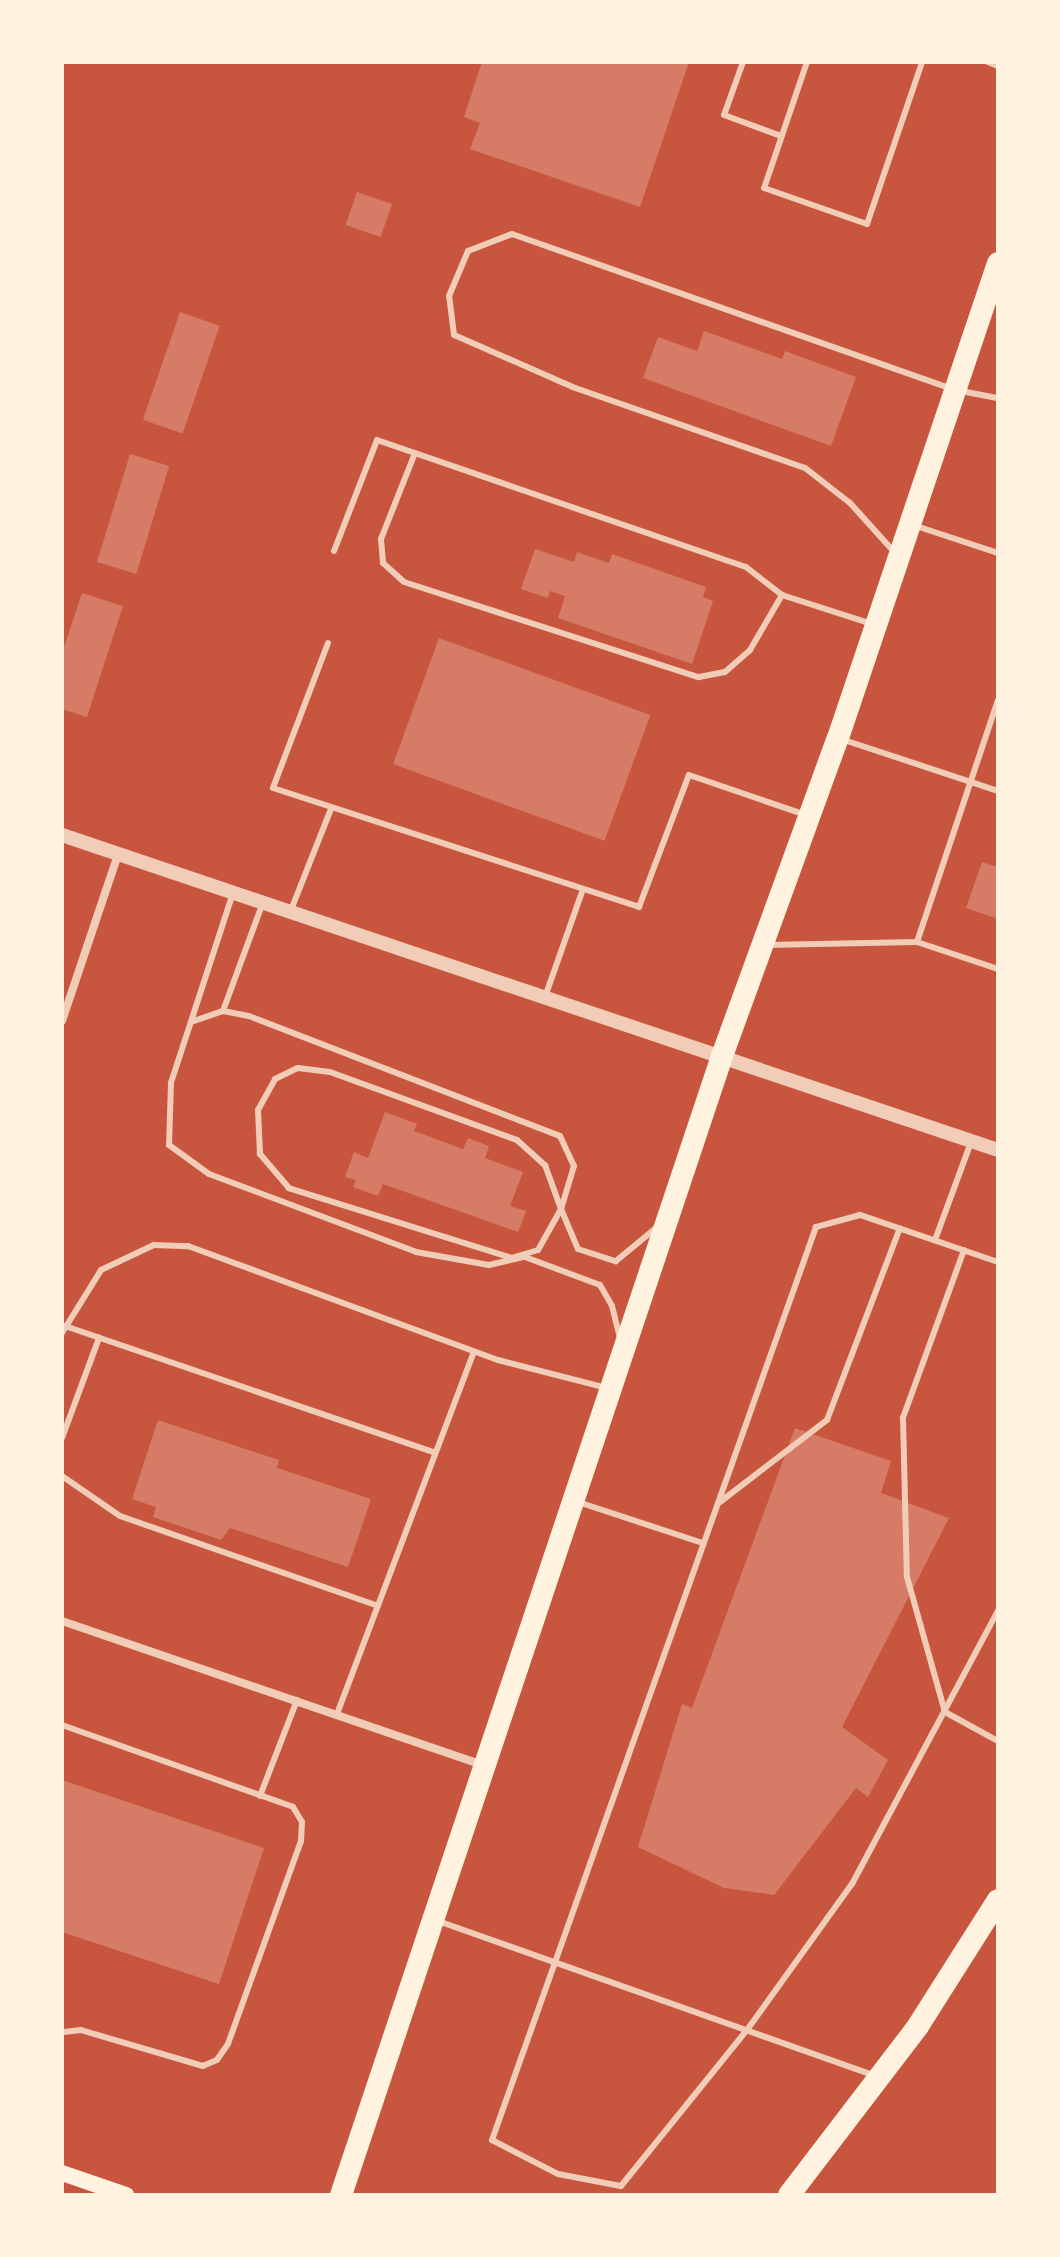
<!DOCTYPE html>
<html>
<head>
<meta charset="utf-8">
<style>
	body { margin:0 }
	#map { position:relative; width:1060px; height:2257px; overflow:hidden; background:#c8553d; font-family:"Nunito Sans",sans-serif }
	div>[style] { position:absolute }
	.building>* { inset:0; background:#d67c66; transform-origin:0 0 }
	.service>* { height:6px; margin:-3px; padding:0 3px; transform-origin:3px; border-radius:3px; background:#f1ccb7 }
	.minor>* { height:8px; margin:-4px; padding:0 4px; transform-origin:4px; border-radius:4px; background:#f1ccb7 }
	.tertiary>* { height:14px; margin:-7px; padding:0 7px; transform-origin:7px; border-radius:7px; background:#f1ccb7 }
	.secondary>* { height:16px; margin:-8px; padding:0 8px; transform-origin:8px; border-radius:8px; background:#fff3e0 }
	.trunk>* { height:22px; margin:-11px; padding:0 11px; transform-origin:11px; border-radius:11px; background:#fff3e0 }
	span { translate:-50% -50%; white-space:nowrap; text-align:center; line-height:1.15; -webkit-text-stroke:6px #fff3e0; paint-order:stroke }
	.frame { position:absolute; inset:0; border:64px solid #fff3e0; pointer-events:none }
</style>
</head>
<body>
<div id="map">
	<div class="building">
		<i style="clip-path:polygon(482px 62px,689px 62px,640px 207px,470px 149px,480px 123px,464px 117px)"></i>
		<i style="left:357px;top:192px;width:37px;height:35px;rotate:19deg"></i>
		<i style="left:180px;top:312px;width:42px;height:114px;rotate:19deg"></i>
		<i style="clip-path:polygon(704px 331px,782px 359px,785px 351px,856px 377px,831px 446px,643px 378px,658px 337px,697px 351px)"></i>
		<i style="left:130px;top:454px;width:41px;height:113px;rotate:17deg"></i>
		<i style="clip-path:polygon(535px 549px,574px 562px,577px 552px,609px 563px,612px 554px,706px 587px,703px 597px,713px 601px,692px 664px,558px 618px,565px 596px,550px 591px,548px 598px,521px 589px)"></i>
		<i style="clip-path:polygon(82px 593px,123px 606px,87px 717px,62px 709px,62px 653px)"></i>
		<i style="left:439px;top:638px;width:225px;height:134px;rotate:20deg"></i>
		<i style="clip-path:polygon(982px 862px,998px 867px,998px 919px,966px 908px)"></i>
		<i style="clip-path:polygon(385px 1112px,417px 1124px,414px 1131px,463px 1149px,468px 1138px,489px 1146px,485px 1158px,523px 1172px,510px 1206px,526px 1211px,518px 1232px,383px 1184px,378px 1196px,353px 1187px,356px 1180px,345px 1177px,354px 1152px,368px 1158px)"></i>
		<i style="clip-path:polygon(158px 1420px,279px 1460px,277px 1468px,371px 1499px,348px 1567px,230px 1528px,221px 1540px,153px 1517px,156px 1507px,132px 1499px)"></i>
		<i style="clip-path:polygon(795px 1428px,891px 1461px,881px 1493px,949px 1518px,842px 1727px,888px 1760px,868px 1797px,856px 1788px,774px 1895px,724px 1888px,638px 1847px,682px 1704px,692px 1708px)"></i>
		<i style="clip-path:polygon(62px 1780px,264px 1848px,219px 1984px,62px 1932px)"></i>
	</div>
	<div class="service">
		<i style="left:743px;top:62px;width:56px;rotate:109.7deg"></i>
		<i style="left:724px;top:115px;width:61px;rotate:20.2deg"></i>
		<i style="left:807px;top:62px;width:133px;rotate:108.8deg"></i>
		<i style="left:764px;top:188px;width:109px;rotate:19.3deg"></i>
		<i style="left:867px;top:224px;width:171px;rotate:-71.2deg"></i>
		<i style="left:988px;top:62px;width:11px;rotate:22deg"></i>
		<i style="left:961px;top:391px;width:38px;rotate:11deg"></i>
		<i style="left:415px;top:453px;width:92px;rotate:111.6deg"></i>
		<i style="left:381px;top:539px;width:24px;rotate:85deg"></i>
		<i style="left:383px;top:563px;width:28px;rotate:42deg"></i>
		<i style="left:404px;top:582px;width:310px;rotate:17.9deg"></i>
		<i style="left:699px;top:677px;width:26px;rotate:-11deg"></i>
		<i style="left:725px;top:672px;width:33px;rotate:-41deg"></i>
		<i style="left:750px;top:650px;width:64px;rotate:-59.8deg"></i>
		<i style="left:913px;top:525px;width:89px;rotate:18.2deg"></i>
		<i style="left:334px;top:551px;width:119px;rotate:-68.8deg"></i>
		<i style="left:377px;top:440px;width:390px;rotate:19deg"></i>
		<i style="left:746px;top:567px;width:46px;rotate:37.9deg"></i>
		<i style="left:782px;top:595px;width:95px;rotate:17.9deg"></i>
		<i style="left:896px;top:554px;width:69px;rotate:-132deg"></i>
		<i style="left:850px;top:503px;width:57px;rotate:-142.1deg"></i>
		<i style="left:805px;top:468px;width:244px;rotate:-160.8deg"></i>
		<i style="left:575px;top:388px;width:132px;rotate:-156.3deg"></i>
		<i style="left:454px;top:335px;width:39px;rotate:-97deg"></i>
		<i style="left:449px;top:296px;width:49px;rotate:-67.1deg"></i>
		<i style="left:468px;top:251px;width:47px;rotate:-21.1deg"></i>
		<i style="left:512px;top:234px;width:464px;rotate:19.4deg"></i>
		<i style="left:328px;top:643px;width:155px;rotate:110.8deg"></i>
		<i style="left:273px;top:788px;width:385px;rotate:18deg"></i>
		<i style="left:639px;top:907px;width:141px;rotate:-69.3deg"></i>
		<i style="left:689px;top:775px;width:124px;rotate:18.9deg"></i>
		<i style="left:841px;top:739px;width:165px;rotate:18.3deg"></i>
		<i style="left:233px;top:893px;width:200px;rotate:108.1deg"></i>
		<i style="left:171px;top:1083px;width:62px;rotate:91.8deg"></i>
		<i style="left:169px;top:1145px;width:49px;rotate:35.9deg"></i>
		<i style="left:209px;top:1174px;width:221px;rotate:20.6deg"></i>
		<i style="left:416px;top:1252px;width:74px;rotate:10.1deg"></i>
		<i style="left:489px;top:1265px;width:37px;rotate:-13deg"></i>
		<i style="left:525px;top:1257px;width:80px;rotate:20.5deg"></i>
		<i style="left:600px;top:1285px;width:24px;rotate:60deg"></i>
		<i style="left:612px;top:1306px;width:33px;rotate:76deg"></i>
		<i style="left:262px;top:905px;width:113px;rotate:110.2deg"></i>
		<i style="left:223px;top:1011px;width:26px;rotate:11deg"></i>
		<i style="left:249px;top:1016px;width:333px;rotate:21.1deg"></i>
		<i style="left:560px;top:1136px;width:33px;rotate:65deg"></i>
		<i style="left:574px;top:1166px;width:45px;rotate:106.8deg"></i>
		<i style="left:561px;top:1209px;width:43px;rotate:67deg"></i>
		<i style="left:578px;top:1249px;width:40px;rotate:18deg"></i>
		<i style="left:616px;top:1261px;width:52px;rotate:-39.5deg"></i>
		<i style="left:291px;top:910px;width:109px;rotate:-68.4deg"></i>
		<i style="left:917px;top:942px;width:255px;rotate:-71.5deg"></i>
		<i style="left:766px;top:945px;width:151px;rotate:-1.1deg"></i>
		<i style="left:917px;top:942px;width:85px;rotate:18.4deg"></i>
		<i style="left:545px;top:997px;width:111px;rotate:-70.6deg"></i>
		<i style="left:191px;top:1022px;width:34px;rotate:-19deg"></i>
		<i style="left:298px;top:1068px;width:32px;rotate:7deg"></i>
		<i style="left:330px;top:1072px;width:199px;rotate:20deg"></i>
		<i style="left:517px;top:1140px;width:38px;rotate:42deg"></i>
		<i style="left:545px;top:1165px;width:47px;rotate:70deg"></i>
		<i style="left:561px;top:1209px;width:47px;rotate:119.3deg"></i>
		<i style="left:538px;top:1250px;width:27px;rotate:163deg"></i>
		<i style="left:512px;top:1258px;width:234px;rotate:-162.6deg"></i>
		<i style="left:289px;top:1188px;width:45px;rotate:-130.5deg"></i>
		<i style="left:260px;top:1154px;width:44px;rotate:-92.6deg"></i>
		<i style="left:258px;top:1110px;width:35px;rotate:-61deg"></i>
		<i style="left:275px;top:1079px;width:25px;rotate:-26deg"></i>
		<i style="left:935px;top:1240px;width:104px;rotate:-69.8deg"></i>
		<i style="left:964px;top:1250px;width:179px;rotate:110deg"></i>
		<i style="left:903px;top:1418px;width:159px;rotate:88.6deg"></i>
		<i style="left:907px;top:1577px;width:140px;rotate:74.3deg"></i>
		<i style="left:945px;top:1712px;width:60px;rotate:28.7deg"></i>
		<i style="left:998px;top:1262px;width:146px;rotate:-161.2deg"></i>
		<i style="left:860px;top:1215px;width:46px;rotate:164.7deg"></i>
		<i style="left:816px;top:1227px;width:969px;rotate:109.54deg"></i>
		<i style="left:492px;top:2140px;width:74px;rotate:27.3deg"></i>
		<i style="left:558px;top:2174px;width:64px;rotate:10.8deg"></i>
		<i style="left:621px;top:2186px;width:201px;rotate:-51.1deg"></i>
		<i style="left:747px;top:2030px;width:180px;rotate:-54.3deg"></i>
		<i style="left:852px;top:1884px;width:310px;rotate:-61.9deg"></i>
		<i style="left:65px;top:1326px;width:391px;rotate:18.9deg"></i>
		<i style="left:62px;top:1333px;width:74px;rotate:-58.2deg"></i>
		<i style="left:101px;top:1270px;width:59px;rotate:-25.3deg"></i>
		<i style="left:154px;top:1245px;width:34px;rotate:2deg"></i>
		<i style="left:188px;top:1246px;width:330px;rotate:20.2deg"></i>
		<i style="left:498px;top:1360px;width:113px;rotate:14.4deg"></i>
		<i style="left:62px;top:1438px;width:107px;rotate:-69.7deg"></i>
		<i style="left:62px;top:1476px;width:70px;rotate:34.6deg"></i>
		<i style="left:120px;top:1516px;width:273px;rotate:19.2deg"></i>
		<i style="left:578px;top:1502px;width:132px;rotate:18.2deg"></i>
		<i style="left:720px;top:1502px;width:135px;rotate:-37.5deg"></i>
		<i style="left:827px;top:1420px;width:205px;rotate:-69.2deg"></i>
		<i style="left:337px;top:1714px;width:387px;rotate:-69.3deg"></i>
		<i style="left:62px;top:1725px;width:245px;rotate:19.5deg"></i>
		<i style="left:293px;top:1807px;width:17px;rotate:59deg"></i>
		<i style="left:302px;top:1822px;width:19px;rotate:93deg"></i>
		<i style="left:301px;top:1841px;width:216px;rotate:109.8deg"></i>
		<i style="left:228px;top:2044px;width:19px;rotate:125deg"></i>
		<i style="left:217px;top:2060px;width:15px;rotate:157deg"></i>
		<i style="left:203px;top:2066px;width:127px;rotate:-163.6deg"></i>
		<i style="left:81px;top:2030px;width:17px;rotate:173deg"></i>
		<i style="left:260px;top:1796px;width:103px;rotate:-68.9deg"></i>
		<i style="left:438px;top:1921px;width:461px;rotate:19.5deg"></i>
	</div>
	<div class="minor">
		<i style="left:62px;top:1021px;width:175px;rotate:-71.4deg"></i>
		<i style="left:62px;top:1621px;width:445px;rotate:18.9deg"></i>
	</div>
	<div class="tertiary">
		<i style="left:62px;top:835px;width:988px;rotate:18.6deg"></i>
	</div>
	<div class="secondary">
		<i style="left:62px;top:2173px;width:68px;rotate:19deg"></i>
	</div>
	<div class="trunk">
		<i style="left:341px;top:2195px;width:1201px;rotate:-71.5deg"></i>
		<i style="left:722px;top:1056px;width:338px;rotate:-70deg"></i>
		<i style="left:838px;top:738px;width:501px;rotate:-71.38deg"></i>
		<i style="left:789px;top:2195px;width:213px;rotate:-52.6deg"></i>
		<i style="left:918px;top:2026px;width:149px;rotate:-57.6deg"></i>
	</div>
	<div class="frame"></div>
</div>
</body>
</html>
